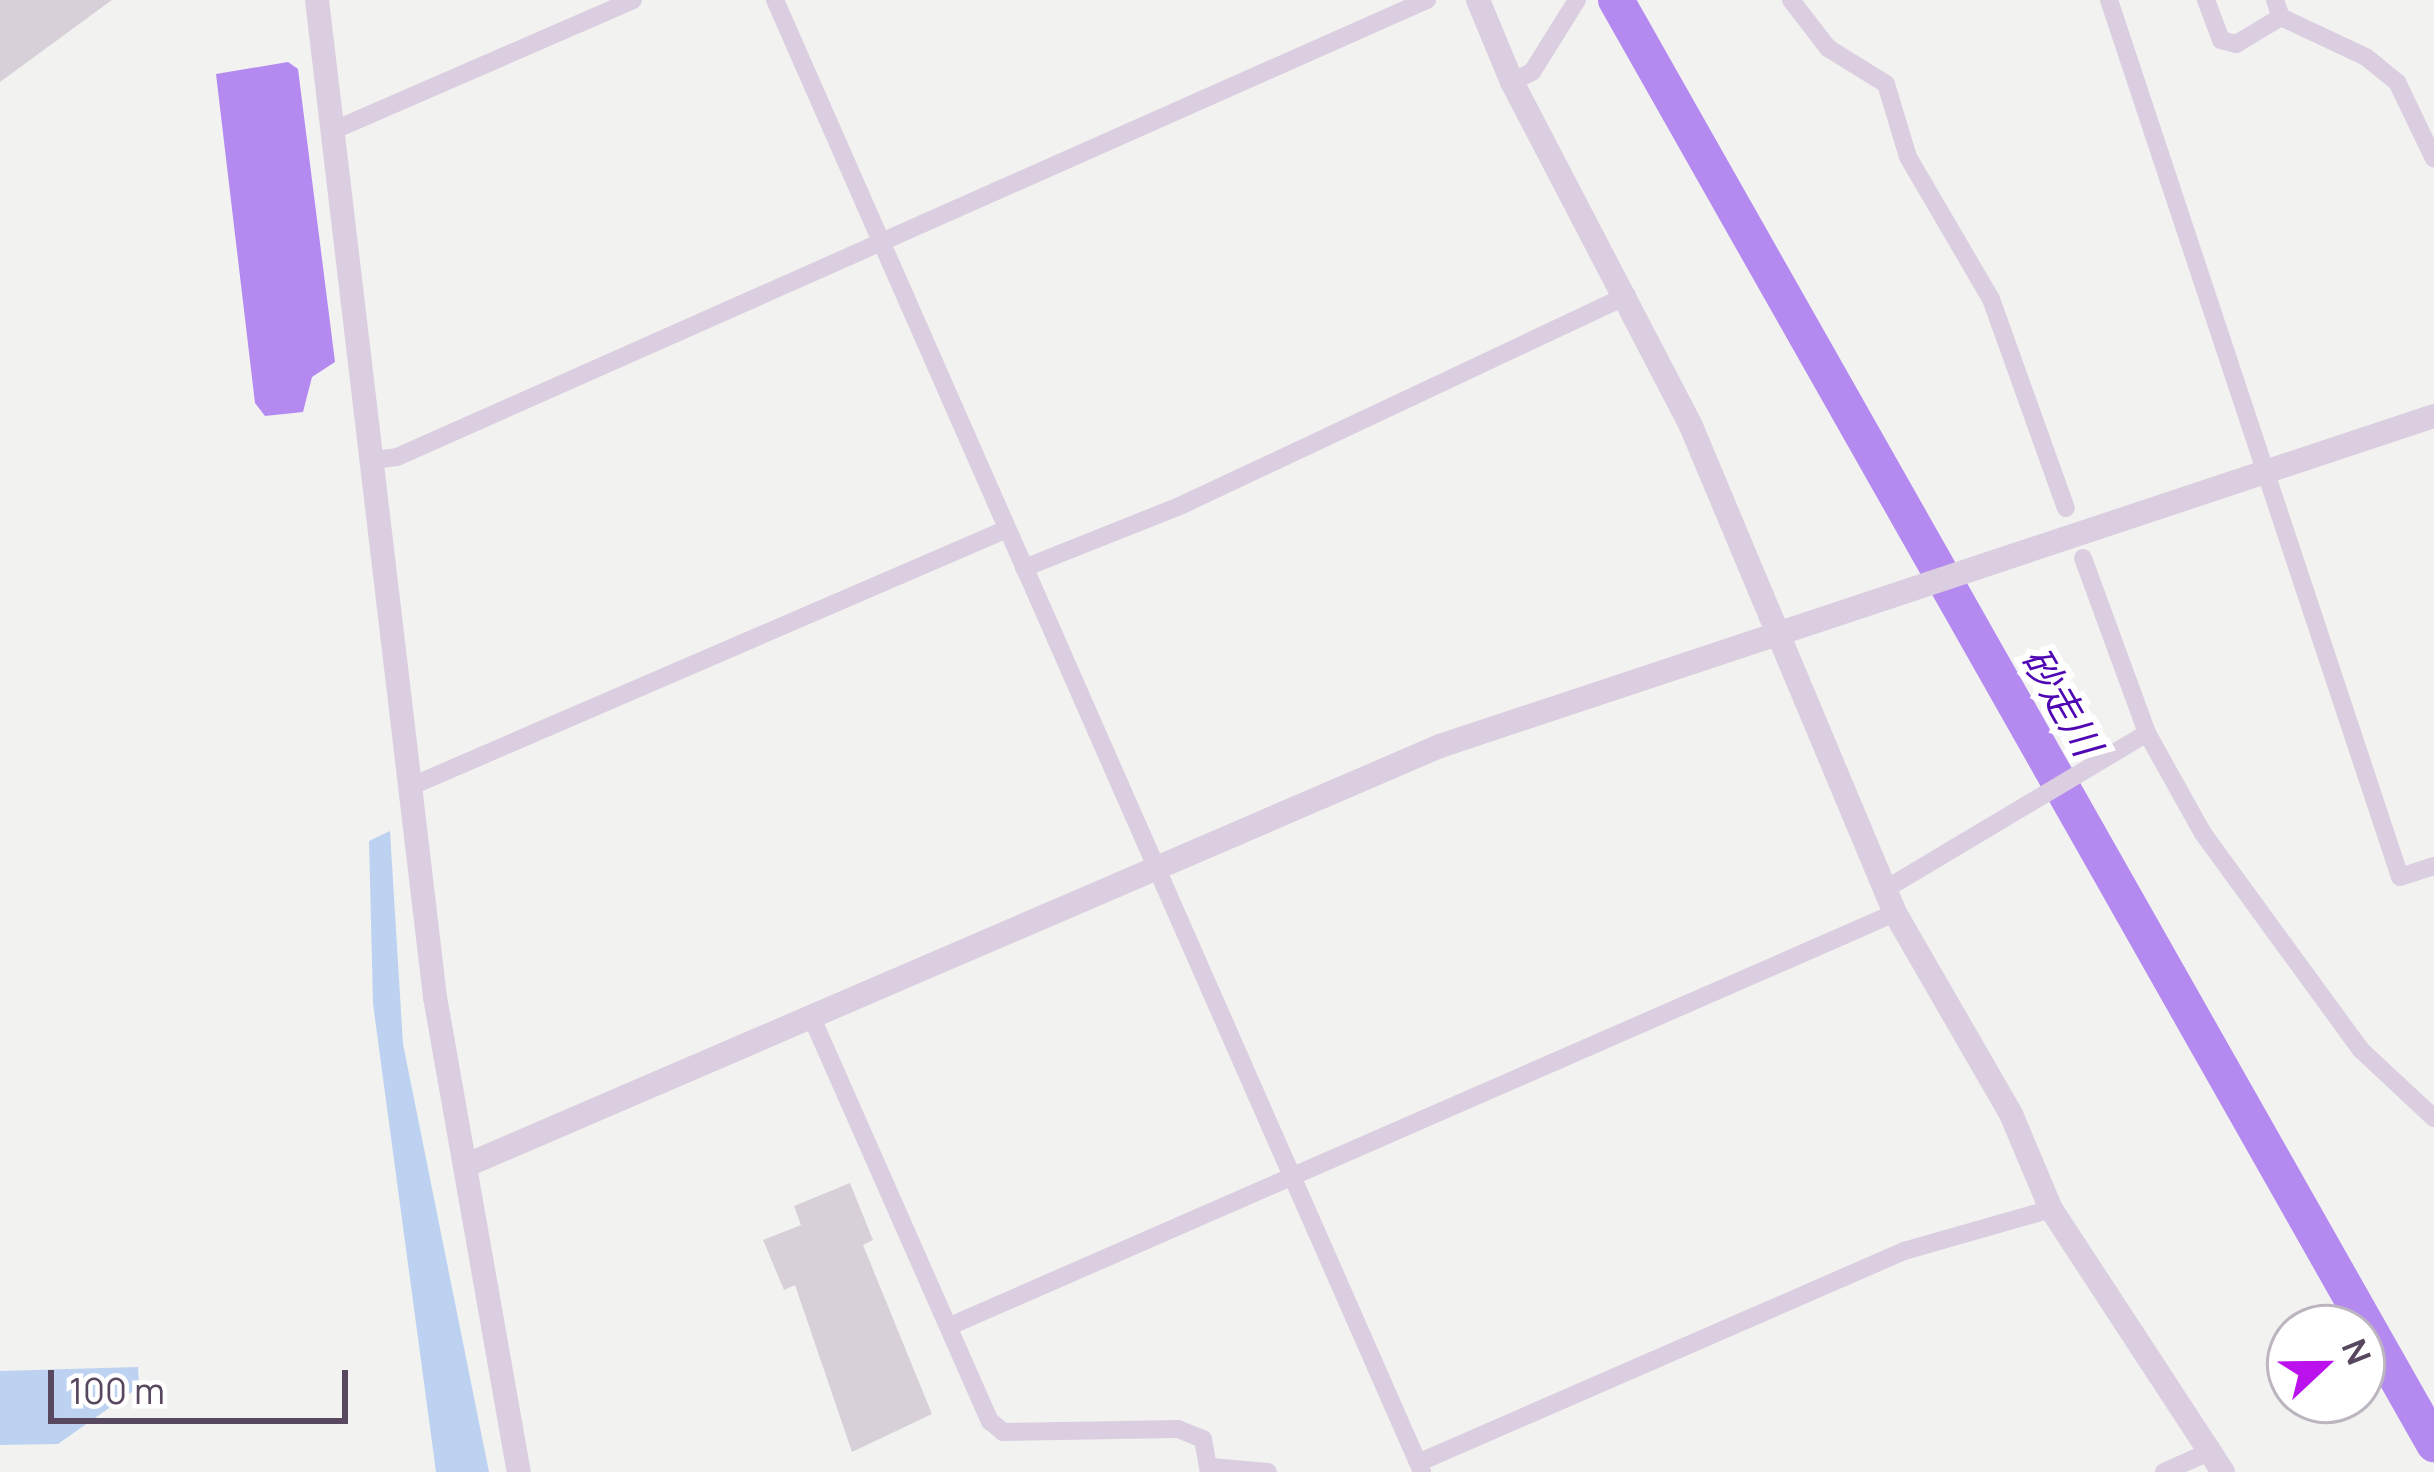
<!DOCTYPE html>
<html>
<head>
<meta charset="utf-8">
<style>
	body { margin:0 }
	#map { position:relative; width:2434px; height:1472px; overflow:hidden; background:#f2f3f0; font-family:Manrope,"Noto Sans JP",sans-serif }
	div>[style] { position:absolute }
	.green>* { inset:0; background:#bdd2f1 }
	.water>* { inset:0; background:#b489f0 }
	.river>* { height:36px; margin:-18px; padding:0 18px; transform-origin:18px; border-radius:18px; background:#b489f0 }
	.building>* { inset:0; background:#d7d0d8 }
	.minor>* { height:18px; margin:-9px; padding:0 9px; transform-origin:9px; border-radius:9px; background:#dbcee0 }
	.tertiary>* { height:24px; margin:-12px; padding:0 12px; transform-origin:12px; border-radius:12px; background:#dbcee0 }
	span { translate:-50% -50%; white-space:nowrap; text-align:center; line-height:1.15; -webkit-text-stroke:12px #fff; paint-order:stroke }
	.water-label { font-size:39px; color:#4f06b3; font-style:italic }
	.north { position:absolute; left:2266px; top:1304px; width:120px; height:120px; box-sizing:border-box; background:#fff; border:3px solid #bcb5bf; border-radius:50%; rotate:68deg; font-size:33px; font-weight:700; line-height:48px; text-align:center; color:#57475f }
	.north::after { content:''; display:block; margin:auto; width:42px; height:54px; background:#bb11ec; clip-path:polygon(50% 0,100% 100%,50% 72%,0 100%) }
	.scale { position:absolute; left:48px; top:1370px; width:300px; height:54px; box-sizing:border-box; border:6px solid #57475f; border-top:0; padding-left:15px; font-size:36px; line-height:42px; white-space:nowrap; color:#57475f; -webkit-text-stroke:9px #fff; paint-order:stroke }
</style>
</head>
<body>
<div id="map">
	<div class="green">
		<i style="clip-path:polygon(390px 831px,403px 1044px,489px 1472px,436px 1472px,373px 1004px,369px 841px)"></i>
		<i style="clip-path:polygon(138px 1367px,139px 1387px,58px 1444px,0 1445px,0 1371px)"></i>
	</div>
	<div class="water">
		<i style="clip-path:polygon(288px 62px,298px 69px,335px 362px,312px 377px,303px 412px,265px 416px,255px 403px,216px 74px)"></i>
	</div>
	<div class="river">
		<i style="left:1616px;top:0;width:1660px;rotate:60.47deg"></i>
	</div>
	<div class="building">
		<i style="clip-path:polygon(0 0,112px 0,0 82px)"></i>
		<i style="clip-path:polygon(850px 1183px,873px 1240px,863px 1245px,932px 1414px,852px 1452px,795px 1285px,784px 1290px,763px 1240px,801px 1225px,794px 1206px)"></i>
	</div>
	<div class="minor">
		<i style="left:775px;top:0;width:1608px;rotate:66.27deg"></i>
		<i style="left:1791px;top:0;width:61px;rotate:52.4deg"></i>
		<i style="left:1828px;top:48px;width:68px;rotate:31.8deg"></i>
		<i style="left:1886px;top:84px;width:76px;rotate:73.2deg"></i>
		<i style="left:1908px;top:157px;width:164px;rotate:59.7deg"></i>
		<i style="left:1991px;top:299px;width:222px;rotate:70.3deg"></i>
		<i style="left:2109px;top:0;width:924px;rotate:71.64deg"></i>
		<i style="left:2400px;top:877px;width:36px;rotate:-18deg"></i>
		<i style="left:2206px;top:0;width:43px;rotate:69.4deg"></i>
		<i style="left:2221px;top:40px;width:16px;rotate:15deg"></i>
		<i style="left:2236px;top:44px;width:52px;rotate:-31deg"></i>
		<i style="left:2275px;top:0;width:18px;rotate:71deg"></i>
		<i style="left:2281px;top:17px;width:94px;rotate:25.2deg"></i>
		<i style="left:2366px;top:57px;width:40px;rotate:39deg"></i>
		<i style="left:2397px;top:82px;width:85px;rotate:64.3deg"></i>
		<i style="left:1512px;top:82px;width:22px;rotate:-27deg"></i>
		<i style="left:1532px;top:72px;width:85px;rotate:-58deg"></i>
		<i style="left:332px;top:131px;width:328px;rotate:-23.5deg"></i>
		<i style="left:373px;top:460px;width:24px;rotate:-7deg"></i>
		<i style="left:397px;top:457px;width:1127px;rotate:-23.93deg"></i>
		<i style="left:2083px;top:558px;width:186px;rotate:69.9deg"></i>
		<i style="left:2147px;top:733px;width:113px;rotate:60.9deg"></i>
		<i style="left:2202px;top:832px;width:270px;rotate:53.9deg"></i>
		<i style="left:2361px;top:1050px;width:100px;rotate:43deg"></i>
		<i style="left:1024px;top:568px;width:170px;rotate:-21.7deg"></i>
		<i style="left:1182px;top:505px;width:492px;rotate:-25.2deg"></i>
		<i style="left:414px;top:785px;width:646px;rotate:-23.35deg"></i>
		<i style="left:1889px;top:887px;width:300px;rotate:-30.8deg"></i>
		<i style="left:812px;top:1018px;width:441px;rotate:66.2deg"></i>
		<i style="left:990px;top:1421px;width:17px;rotate:40deg"></i>
		<i style="left:1003px;top:1432px;width:175px;rotate:-1deg"></i>
		<i style="left:1178px;top:1429px;width:27px;rotate:22deg"></i>
		<i style="left:1203px;top:1439px;width:34px;rotate:80deg"></i>
		<i style="left:950px;top:1326px;width:1031px;rotate:-23.61deg"></i>
		<i style="left:1420px;top:1462px;width:528px;rotate:-23.55deg"></i>
		<i style="left:1904px;top:1251px;width:153px;rotate:-15.9deg"></i>
		<i style="left:1211px;top:1467px;width:57px;rotate:5deg"></i>
		<i style="left:2164px;top:1472px;width:51px;rotate:-24.1deg"></i>
	</div>
	<div class="tertiary">
		<i style="left:317px;top:0;width:1004px;rotate:83.25deg"></i>
		<i style="left:435px;top:997px;width:482px;rotate:80deg"></i>
		<i style="left:1478px;top:0;width:89px;rotate:67.5deg"></i>
		<i style="left:1512px;top:82px;width:388px;rotate:62.5deg"></i>
		<i style="left:1691px;top:426px;width:528px;rotate:67.27deg"></i>
		<i style="left:1895px;top:913px;width:232px;rotate:60deg"></i>
		<i style="left:2011px;top:1114px;width:103px;rotate:67.2deg"></i>
		<i style="left:2051px;top:1209px;width:314px;rotate:56.8deg"></i>
		<i style="left:467px;top:1165px;width:1059px;rotate:-23.3deg"></i>
		<i style="left:1440px;top:746px;width:1047px;rotate:-18.37deg"></i>
	</div>
	<div class="water-label">
		<span style="left:2062px;top:701px;rotate:60deg">砂走川</span>
	</div>
	<div class="north">N</div>
	<div class="scale">100 m</div>
</div>
</body>
</html>
